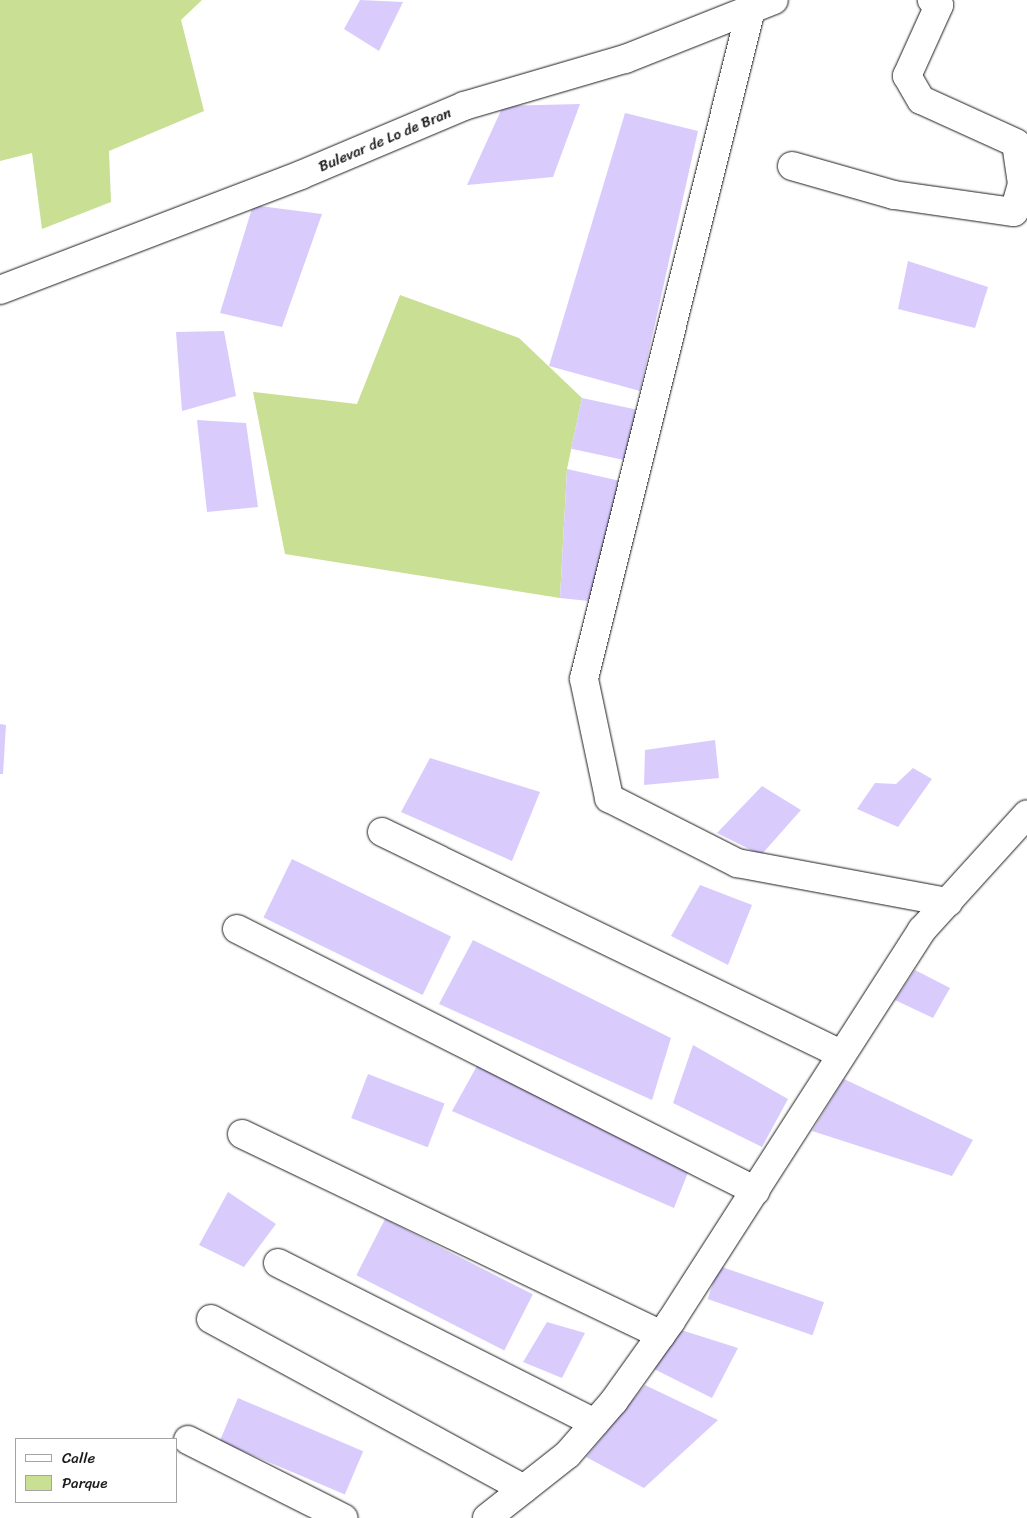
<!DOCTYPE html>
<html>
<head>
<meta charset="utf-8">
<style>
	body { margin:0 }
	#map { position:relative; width:1027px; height:1518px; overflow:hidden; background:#fff; font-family:Sriracha,sans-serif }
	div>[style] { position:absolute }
	.green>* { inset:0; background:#c8df94 }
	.building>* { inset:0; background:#dacbfd; transform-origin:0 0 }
	.roads { filter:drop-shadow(0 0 1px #1c1c1c) drop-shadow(0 0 1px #1c1c1c) }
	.minor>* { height:28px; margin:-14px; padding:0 14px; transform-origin:14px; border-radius:14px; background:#fff }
	.tertiary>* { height:28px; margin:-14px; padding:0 14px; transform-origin:14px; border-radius:14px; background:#fff }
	span { translate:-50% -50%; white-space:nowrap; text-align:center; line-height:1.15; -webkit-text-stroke:4.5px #fff; paint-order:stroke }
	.street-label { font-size:15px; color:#1c1c1c }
	.legend { position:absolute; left:15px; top:1438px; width:162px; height:65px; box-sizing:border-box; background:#fff; border:1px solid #a4a4a4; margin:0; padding:6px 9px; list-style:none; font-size:15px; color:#1c1c1c }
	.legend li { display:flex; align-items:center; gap:10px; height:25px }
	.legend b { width:25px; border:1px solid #a4a4a4 }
</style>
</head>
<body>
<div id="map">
	<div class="green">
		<i style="clip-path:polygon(0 0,202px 0,181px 20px,204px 111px,109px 151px,111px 202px,42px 229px,32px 153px,0 161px)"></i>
		<i style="clip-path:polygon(400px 295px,519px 338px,582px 398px,567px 469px,560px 598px,285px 554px,253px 392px,357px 404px)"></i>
	</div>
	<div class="building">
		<i style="clip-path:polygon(360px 0,403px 2px,379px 51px,344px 29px)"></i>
		<i style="clip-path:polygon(580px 104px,553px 177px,467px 185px,503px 106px)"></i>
		<i style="clip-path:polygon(625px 113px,698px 131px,640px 391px,549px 366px)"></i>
		<i style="clip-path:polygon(253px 205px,322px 214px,282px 327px,220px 313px)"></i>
		<i style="clip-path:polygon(908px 261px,988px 287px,975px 328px,898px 309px)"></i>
		<i style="clip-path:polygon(224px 331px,236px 396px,182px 411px,176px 332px)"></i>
		<i style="left:582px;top:398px;width:60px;height:52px;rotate:12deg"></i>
		<i style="clip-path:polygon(197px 420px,246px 423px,258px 507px,207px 512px)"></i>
		<i style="clip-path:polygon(567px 469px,625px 482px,598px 602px,560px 598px)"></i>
		<i style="clip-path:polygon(0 724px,6px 725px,3px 774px,0 774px)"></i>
		<i style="clip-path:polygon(715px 740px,719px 778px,644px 785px,645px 750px)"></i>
		<i style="clip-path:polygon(430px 758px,540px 792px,512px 861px,401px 812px)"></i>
		<i style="clip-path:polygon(913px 768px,932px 779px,898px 827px,857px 809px,875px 783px,896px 784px)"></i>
		<i style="clip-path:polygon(762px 786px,801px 810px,761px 855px,717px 833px)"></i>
		<i style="left:292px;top:859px;width:177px;height:65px;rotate:26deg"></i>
		<i style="clip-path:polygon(700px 885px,752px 905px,728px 965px,671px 936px)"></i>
		<i style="clip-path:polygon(473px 940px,671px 1038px,652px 1100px,439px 1004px)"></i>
		<i style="clip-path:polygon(915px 970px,950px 988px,933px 1018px,895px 1000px)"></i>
		<i style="clip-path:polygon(693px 1045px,788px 1099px,762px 1147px,673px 1103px)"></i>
		<i style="clip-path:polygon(478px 1064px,689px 1170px,674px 1208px,452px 1111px)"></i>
		<i style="left:368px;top:1074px;width:82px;height:47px;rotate:21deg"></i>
		<i style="clip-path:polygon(844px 1079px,973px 1140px,952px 1176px,812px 1131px)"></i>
		<i style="clip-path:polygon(228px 1192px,276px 1224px,244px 1267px,199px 1245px)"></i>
		<i style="left:385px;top:1219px;width:166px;height:63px;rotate:27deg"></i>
		<i style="left:719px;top:1266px;width:111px;height:35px;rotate:19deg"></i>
		<i style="clip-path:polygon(547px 1322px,585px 1333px,562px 1378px,523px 1362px)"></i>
		<i style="clip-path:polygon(678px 1329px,738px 1348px,712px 1398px,652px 1368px)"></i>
		<i style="clip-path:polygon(645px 1385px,718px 1420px,644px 1488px,586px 1457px)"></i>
		<i style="left:238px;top:1398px;width:136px;height:47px;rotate:23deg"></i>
	</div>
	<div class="roads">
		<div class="minor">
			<i style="left:750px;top:13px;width:686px;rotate:104deg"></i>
			<i style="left:584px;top:679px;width:122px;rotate:78.1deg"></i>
			<i style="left:609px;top:798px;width:144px;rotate:26.9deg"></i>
			<i style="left:737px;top:863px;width:215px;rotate:10.5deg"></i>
			<i style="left:792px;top:166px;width:106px;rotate:15.9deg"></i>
			<i style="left:894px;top:195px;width:121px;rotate:8.1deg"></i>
			<i style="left:1014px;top:212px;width:29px;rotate:-74deg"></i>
			<i style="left:1022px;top:184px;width:41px;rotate:-98.3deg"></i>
			<i style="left:1016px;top:143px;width:104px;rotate:-155.6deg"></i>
			<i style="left:921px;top:100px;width:28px;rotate:-120deg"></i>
			<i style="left:907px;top:76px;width:78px;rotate:-65.7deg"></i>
			<i style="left:939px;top:5px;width:9px;rotate:-144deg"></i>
			<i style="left:382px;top:832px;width:510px;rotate:25.81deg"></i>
			<i style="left:237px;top:929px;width:581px;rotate:26.79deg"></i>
			<i style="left:242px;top:1134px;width:465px;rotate:25.6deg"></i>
			<i style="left:278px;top:1263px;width:355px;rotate:26.8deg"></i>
			<i style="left:211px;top:1319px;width:356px;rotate:28.5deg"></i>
			<i style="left:188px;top:1440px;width:174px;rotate:26.7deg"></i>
			<i style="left:487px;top:1518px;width:103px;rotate:-38.3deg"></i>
			<i style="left:568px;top:1454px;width:70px;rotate:-49deg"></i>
			<i style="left:614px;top:1401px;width:98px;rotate:-54.5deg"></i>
			<i style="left:671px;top:1321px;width:465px;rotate:-57.3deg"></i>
			<i style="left:922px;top:930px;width:156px;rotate:-47.8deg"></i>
		</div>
		<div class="tertiary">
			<i style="left:0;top:290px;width:322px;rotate:-20.9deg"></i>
			<i style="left:301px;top:175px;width:177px;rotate:-22.9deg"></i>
			<i style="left:464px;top:106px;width:168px;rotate:-16.3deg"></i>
			<i style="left:625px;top:59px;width:160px;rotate:-21.6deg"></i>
		</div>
	</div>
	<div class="street-label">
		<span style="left:385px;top:140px;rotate:-23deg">Bulevar de Lo de Bran</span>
	</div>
	<ul class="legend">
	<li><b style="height:6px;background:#fff"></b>Calle</li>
	<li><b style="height:14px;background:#c8df94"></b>Parque</li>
	</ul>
</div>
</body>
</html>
